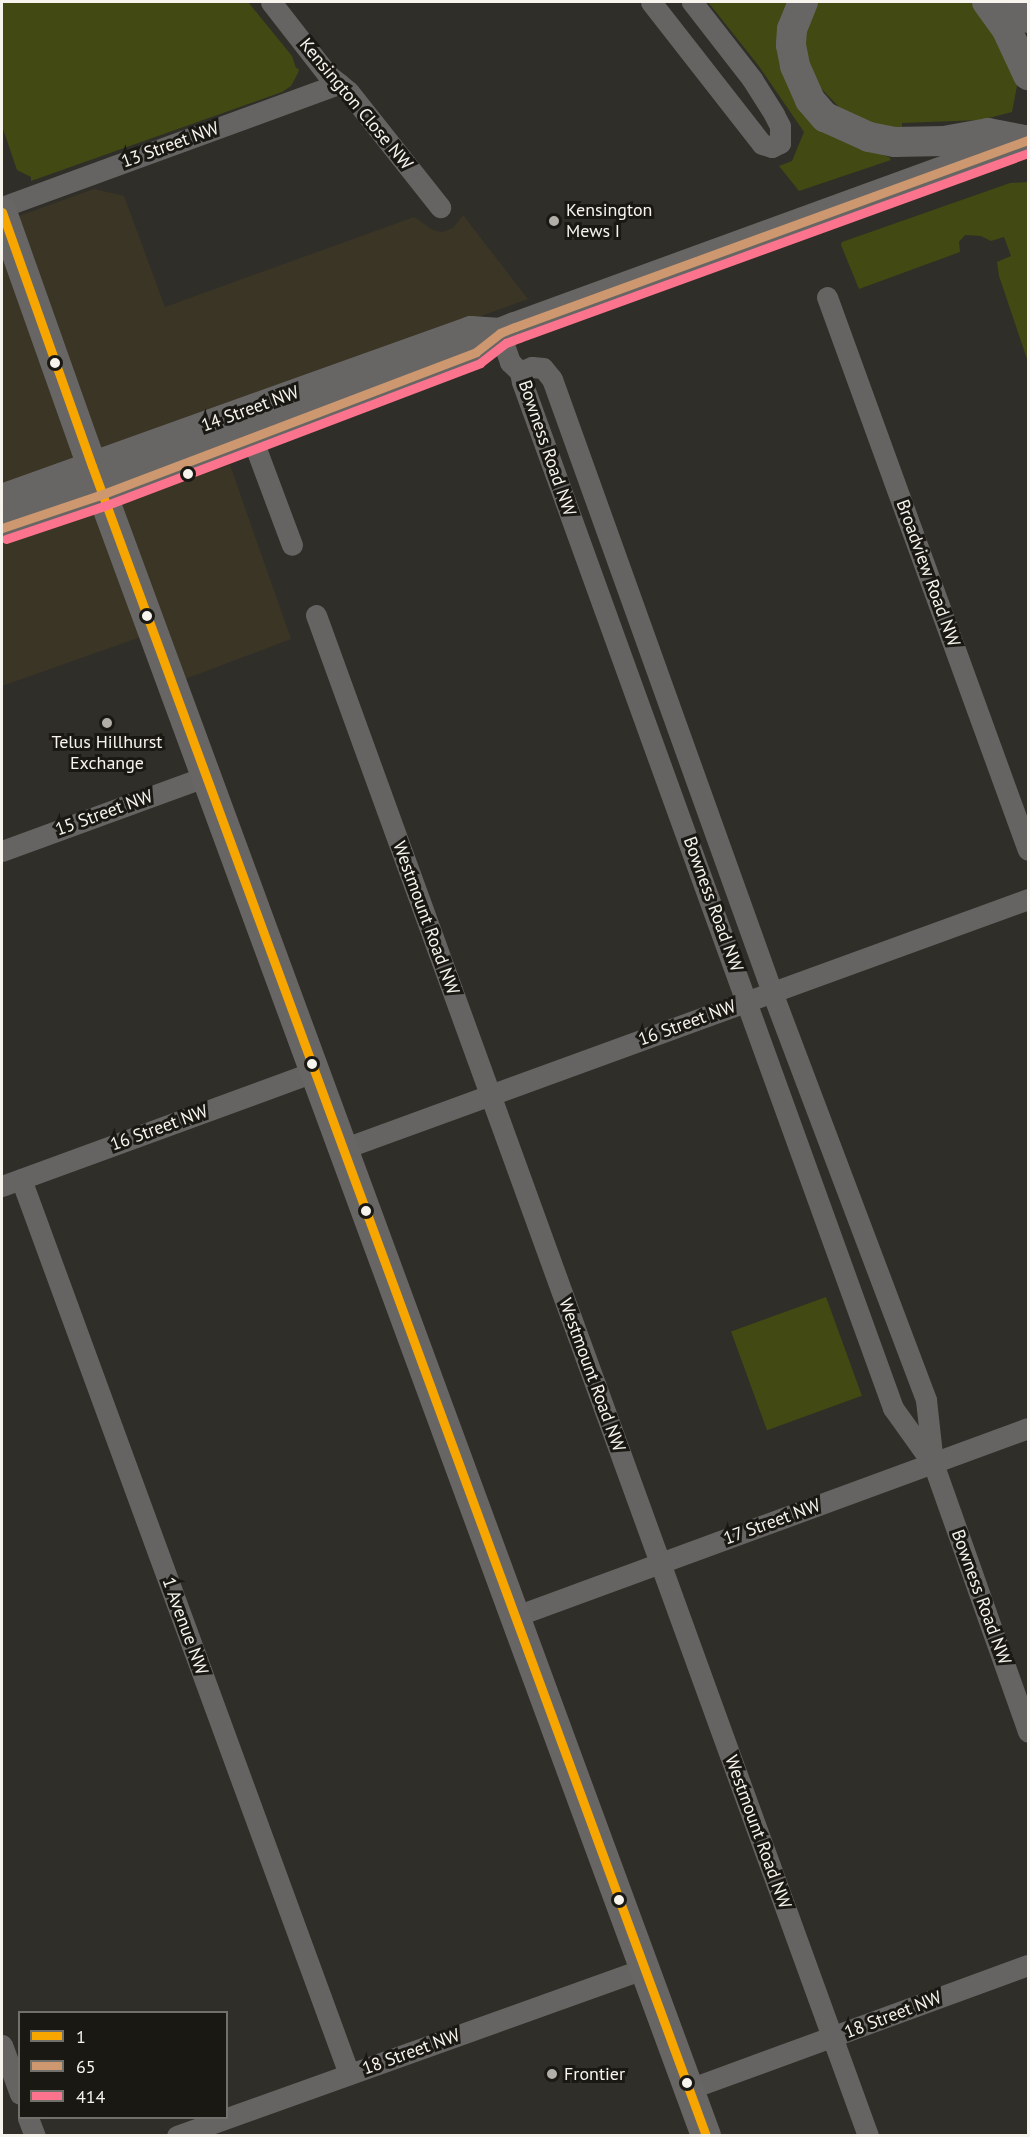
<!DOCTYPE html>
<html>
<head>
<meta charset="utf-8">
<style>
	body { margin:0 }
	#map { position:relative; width:1030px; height:2137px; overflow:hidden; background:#302e28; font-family:"PT Sans",sans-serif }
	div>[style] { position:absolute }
	.built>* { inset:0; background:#3a3525 }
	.green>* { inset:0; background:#434912; transform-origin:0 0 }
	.street>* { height:21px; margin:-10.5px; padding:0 10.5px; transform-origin:10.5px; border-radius:10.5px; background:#666463 }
	.secondary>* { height:30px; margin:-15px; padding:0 15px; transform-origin:15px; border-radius:15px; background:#686664 }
	.bus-1>* { height:9px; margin:-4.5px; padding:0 4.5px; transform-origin:4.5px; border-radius:4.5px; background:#f7a600 }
	.bus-2>* { height:9px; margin:-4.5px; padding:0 4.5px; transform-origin:4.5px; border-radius:4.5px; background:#cd976f }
	.bus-3>* { height:9px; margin:-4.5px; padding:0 4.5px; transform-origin:4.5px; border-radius:4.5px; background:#fc738d }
	.dots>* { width:16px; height:16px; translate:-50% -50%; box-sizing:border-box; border:3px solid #1a1813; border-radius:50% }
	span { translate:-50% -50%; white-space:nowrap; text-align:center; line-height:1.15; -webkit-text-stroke:6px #1a1813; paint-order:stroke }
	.street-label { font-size:18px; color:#f6f4ed }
	.poi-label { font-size:18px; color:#f6f4ed }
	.left { translate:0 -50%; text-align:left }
	.frame { position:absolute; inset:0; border:3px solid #f6f4ed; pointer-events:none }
	.legend { position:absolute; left:18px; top:2011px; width:210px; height:108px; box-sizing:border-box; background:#1a1813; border:2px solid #72706a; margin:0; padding:8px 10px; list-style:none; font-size:18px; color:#f6f4ed }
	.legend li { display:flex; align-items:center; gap:12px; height:30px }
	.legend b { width:30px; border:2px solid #72706a }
</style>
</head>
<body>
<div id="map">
	<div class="built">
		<i style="clip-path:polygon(94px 189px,124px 196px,165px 307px,414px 217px,433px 230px,442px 232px,453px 228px,463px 215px,528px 299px,2px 491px,2px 222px)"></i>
		<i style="clip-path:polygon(230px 465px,291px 639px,172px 684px,152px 633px,2px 686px,2px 543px)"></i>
	</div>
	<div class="green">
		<i style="clip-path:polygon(2px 2px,248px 2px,292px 56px,296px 68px,299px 69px,298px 73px,291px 86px,282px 92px,31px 181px,31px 177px,17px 170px,2px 126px)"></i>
		<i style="clip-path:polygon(708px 2px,791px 2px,785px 16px,844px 142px,889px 157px,891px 160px,799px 191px,779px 166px,792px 161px,804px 132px,758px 65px)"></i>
		<i style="clip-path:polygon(818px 2px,971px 2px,986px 18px,1021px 84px,1017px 86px,1012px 112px,981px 120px,902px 123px,902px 128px,869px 123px,840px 108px,813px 80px,805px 56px,806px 30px)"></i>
		<i style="clip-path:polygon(1028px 182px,1028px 362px,999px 276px,997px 262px,1011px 256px,1004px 237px,991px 241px,981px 236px,965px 235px,959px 242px,960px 252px,859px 289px,841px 245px,842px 242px,1010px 183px)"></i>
		<i style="left:826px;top:1297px;width:105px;height:101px;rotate:70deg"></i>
	</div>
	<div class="street">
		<i style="left:271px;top:2px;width:91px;rotate:52.1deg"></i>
		<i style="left:327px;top:74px;width:28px;rotate:39deg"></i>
		<i style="left:349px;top:92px;width:147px;rotate:51.6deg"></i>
		<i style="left:651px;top:2px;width:180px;rotate:52deg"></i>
		<i style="left:762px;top:144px;width:10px;rotate:17deg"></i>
		<i style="left:772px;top:147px;width:9px;rotate:-27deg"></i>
		<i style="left:780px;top:143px;width:17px;rotate:-90deg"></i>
		<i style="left:780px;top:126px;width:13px;rotate:-117deg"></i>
		<i style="left:774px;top:114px;width:41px;rotate:-122.2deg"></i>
		<i style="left:752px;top:79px;width:98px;rotate:-127.9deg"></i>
		<i style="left:2px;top:207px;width:359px;rotate:-20.1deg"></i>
		<i style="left:827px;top:297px;width:588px;rotate:70.03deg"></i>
		<i style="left:500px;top:333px;width:31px;rotate:71deg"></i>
		<i style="left:510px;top:362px;width:14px;rotate:45deg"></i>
		<i style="left:520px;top:372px;width:13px;rotate:-23deg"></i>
		<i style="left:532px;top:367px;width:11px;rotate:5deg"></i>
		<i style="left:543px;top:368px;width:14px;rotate:51deg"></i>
		<i style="left:552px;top:379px;width:651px;rotate:70.26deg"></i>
		<i style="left:772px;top:992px;width:436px;rotate:69.3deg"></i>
		<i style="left:926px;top:1400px;width:63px;rotate:83.7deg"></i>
		<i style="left:933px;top:1463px;width:285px;rotate:70.5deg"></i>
		<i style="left:520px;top:372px;width:10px;rotate:79deg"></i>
		<i style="left:522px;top:382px;width:1091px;rotate:70.12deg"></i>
		<i style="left:893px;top:1408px;width:65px;rotate:54.4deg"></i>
		<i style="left:252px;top:438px;width:114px;rotate:69.5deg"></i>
		<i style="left:316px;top:615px;width:1618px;rotate:70.05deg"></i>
		<i style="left:2px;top:851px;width:218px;rotate:-20.1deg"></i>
		<i style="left:345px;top:1148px;width:727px;rotate:-20.03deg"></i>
		<i style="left:21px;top:1179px;width:953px;rotate:69.87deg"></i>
		<i style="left:2px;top:1186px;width:334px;rotate:-20.1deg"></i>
		<i style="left:516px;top:1616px;width:545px;rotate:-20.16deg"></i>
		<i style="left:2px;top:2045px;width:52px;rotate:69.8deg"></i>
		<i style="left:689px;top:2089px;width:361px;rotate:-20.1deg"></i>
		<i style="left:28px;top:2118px;width:19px;rotate:69deg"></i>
		<i style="left:177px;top:2136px;width:497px;rotate:-19.7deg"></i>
	</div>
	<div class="secondary">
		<i style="left:803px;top:2px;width:29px;rotate:112deg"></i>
		<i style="left:792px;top:29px;width:16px;rotate:94deg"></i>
		<i style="left:791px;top:45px;width:21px;rotate:79deg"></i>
		<i style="left:795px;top:66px;width:37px;rotate:66deg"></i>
		<i style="left:810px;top:100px;width:23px;rotate:49deg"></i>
		<i style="left:825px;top:117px;width:48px;rotate:24.4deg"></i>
		<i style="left:869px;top:137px;width:26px;rotate:11deg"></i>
		<i style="left:895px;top:142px;width:49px;rotate:-1.2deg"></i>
		<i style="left:944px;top:141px;width:45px;rotate:-10.3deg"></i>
		<i style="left:988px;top:133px;width:33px;rotate:11deg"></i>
		<i style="left:987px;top:2px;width:32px;rotate:54deg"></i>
		<i style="left:1006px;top:28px;width:52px;rotate:64.9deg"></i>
		<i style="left:1019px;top:2px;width:18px;rotate:61deg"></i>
		<i style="left:2px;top:212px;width:269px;rotate:70.5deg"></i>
		<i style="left:92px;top:466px;width:1779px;rotate:69.81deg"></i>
		<i style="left:2px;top:499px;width:498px;rotate:-19.7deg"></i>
		<i style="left:471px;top:331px;width:29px;rotate:4deg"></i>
		<i style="left:2px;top:528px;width:107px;rotate:-18.6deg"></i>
		<i style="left:103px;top:494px;width:399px;rotate:-20.8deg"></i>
		<i style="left:476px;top:352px;width:31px;rotate:-38deg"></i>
		<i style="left:500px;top:333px;width:16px;rotate:-22deg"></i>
		<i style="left:515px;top:327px;width:546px;rotate:-20.03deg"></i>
	</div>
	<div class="bus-1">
		<i style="left:2px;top:212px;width:269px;rotate:70.5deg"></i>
		<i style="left:92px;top:466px;width:1779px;rotate:69.81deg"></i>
	</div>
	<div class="bus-2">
		<i style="left:2px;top:528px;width:107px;rotate:-18.6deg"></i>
		<i style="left:103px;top:494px;width:399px;rotate:-20.8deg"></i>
		<i style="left:476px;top:352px;width:31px;rotate:-38deg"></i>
		<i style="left:500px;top:333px;width:16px;rotate:-22deg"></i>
		<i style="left:515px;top:327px;width:546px;rotate:-20.03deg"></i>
	</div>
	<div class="bus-3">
		<i style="left:6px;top:539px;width:107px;rotate:-18.6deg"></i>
		<i style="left:107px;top:505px;width:399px;rotate:-20.8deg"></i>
		<i style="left:480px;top:363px;width:33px;rotate:-38deg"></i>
		<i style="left:506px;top:343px;width:14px;rotate:-21deg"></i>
		<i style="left:519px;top:338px;width:542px;rotate:-19.97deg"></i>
	</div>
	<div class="dots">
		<i style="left:554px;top:221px;background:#b1afa8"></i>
		<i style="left:55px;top:363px;background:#f6f4ed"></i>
		<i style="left:188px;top:474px;background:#f6f4ed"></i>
		<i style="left:147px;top:616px;background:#f6f4ed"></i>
		<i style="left:107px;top:723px;background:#b1afa8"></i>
		<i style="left:312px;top:1064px;background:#f6f4ed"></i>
		<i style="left:366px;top:1211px;background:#f6f4ed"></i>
		<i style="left:619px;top:1900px;background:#f6f4ed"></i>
		<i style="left:552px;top:2074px;background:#b1afa8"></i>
		<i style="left:687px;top:2083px;background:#f6f4ed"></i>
	</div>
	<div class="street-label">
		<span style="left:356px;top:104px;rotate:50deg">Kensington Close NW</span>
		<span style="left:170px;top:145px;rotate:-20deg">13 Street NW</span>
		<span style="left:250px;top:409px;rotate:-20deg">14 Street NW</span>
		<span style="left:547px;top:448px;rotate:71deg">Bowness Road NW</span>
		<span style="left:928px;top:573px;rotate:70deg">Broadview Road NW</span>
		<span style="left:104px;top:813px;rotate:-20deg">15 Street NW</span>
		<span style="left:713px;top:904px;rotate:70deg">Bowness Road NW</span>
		<span style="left:426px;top:918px;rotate:70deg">Westmount Road NW</span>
		<span style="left:687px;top:1023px;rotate:-20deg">16 Street NW</span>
		<span style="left:159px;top:1128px;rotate:-20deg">16 Street NW</span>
		<span style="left:592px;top:1375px;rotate:70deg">Westmount Road NW</span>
		<span style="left:772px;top:1522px;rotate:-20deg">17 Street NW</span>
		<span style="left:981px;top:1597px;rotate:70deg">Bowness Road NW</span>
		<span style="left:185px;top:1626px;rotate:70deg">1 Avenue NW</span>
		<span style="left:758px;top:1832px;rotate:70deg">Westmount Road NW</span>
		<span style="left:893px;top:2015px;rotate:-21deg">18 Street NW</span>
		<span style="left:411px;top:2052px;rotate:-20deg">18 Street NW</span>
	</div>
	<div class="poi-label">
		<span class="left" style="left:566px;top:221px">Kensington<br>Mews I</span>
		<span style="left:107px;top:753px">Telus Hillhurst<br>Exchange</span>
		<span class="left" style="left:564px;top:2074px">Frontier</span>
	</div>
	<div class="frame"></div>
	<ul class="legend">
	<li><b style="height:8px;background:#f7a600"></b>1</li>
	<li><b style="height:8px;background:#cd976f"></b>65</li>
	<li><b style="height:8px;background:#fc738d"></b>414</li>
	</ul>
</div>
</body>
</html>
